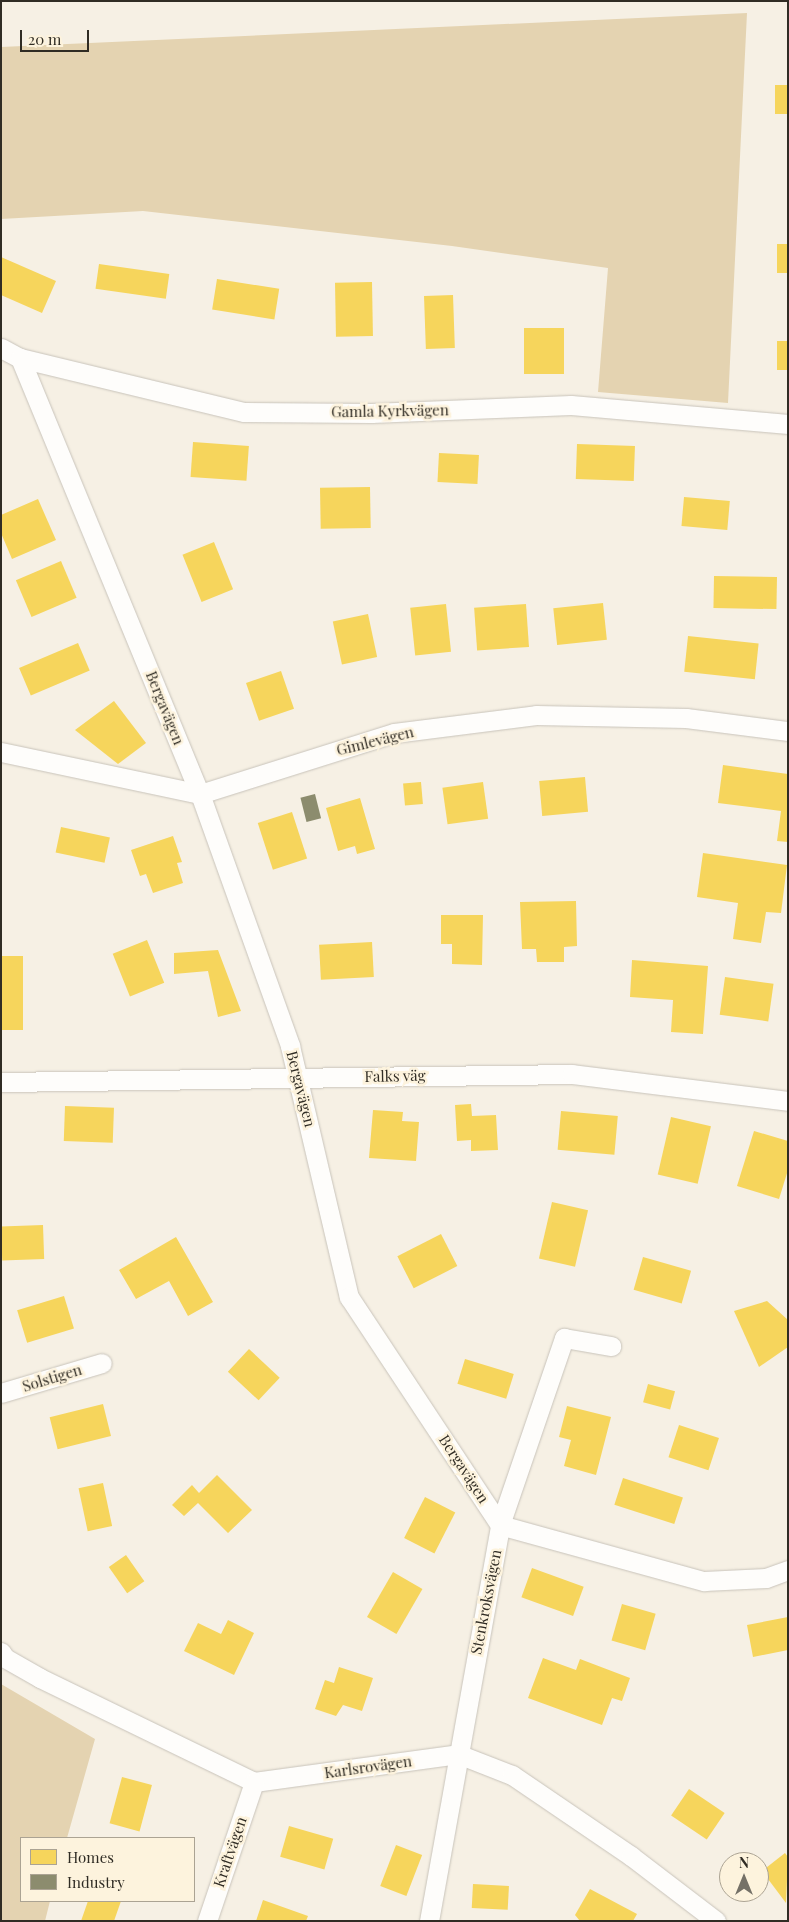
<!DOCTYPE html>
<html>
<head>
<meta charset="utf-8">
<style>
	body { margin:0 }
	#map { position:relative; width:789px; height:1922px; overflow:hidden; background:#f6f0e4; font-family:"Playfair Display",serif }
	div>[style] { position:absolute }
	.forest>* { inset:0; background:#e4d3b1 }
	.homes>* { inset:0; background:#f6d55c; transform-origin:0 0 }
	.industry>* { inset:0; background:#8c8c6e; transform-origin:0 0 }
	.roads { filter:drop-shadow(0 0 1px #c8c3ba) drop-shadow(0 0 1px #c8c3ba) }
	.street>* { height:19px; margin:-9.5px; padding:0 9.5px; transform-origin:9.5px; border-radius:9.5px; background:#fefdfb }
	span { translate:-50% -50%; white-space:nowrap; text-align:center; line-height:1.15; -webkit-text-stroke:5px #fdf3dd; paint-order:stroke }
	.street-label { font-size:15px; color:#302c24 }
	.frame { position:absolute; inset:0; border:2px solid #302c24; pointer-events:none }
	.legend { position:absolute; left:20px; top:1837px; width:175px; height:65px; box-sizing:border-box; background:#fdf3dd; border:1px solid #aba393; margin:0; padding:6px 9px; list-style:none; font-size:15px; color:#302c24 }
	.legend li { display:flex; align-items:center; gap:10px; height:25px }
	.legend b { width:25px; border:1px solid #aba393 }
	.north { position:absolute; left:719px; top:1852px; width:50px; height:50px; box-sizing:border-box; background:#fdf3dd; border:1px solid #aba393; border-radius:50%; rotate:0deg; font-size:14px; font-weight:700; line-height:20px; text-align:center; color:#302c24 }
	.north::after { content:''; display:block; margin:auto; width:18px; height:22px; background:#757167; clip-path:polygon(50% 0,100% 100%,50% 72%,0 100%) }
	.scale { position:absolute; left:20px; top:30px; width:69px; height:22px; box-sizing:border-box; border:2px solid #302c24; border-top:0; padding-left:6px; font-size:15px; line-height:18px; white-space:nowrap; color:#302c24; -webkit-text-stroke:4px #fdf3dd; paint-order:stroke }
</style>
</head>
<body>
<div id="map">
	<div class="forest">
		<i style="clip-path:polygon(747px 13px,728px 403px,598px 392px,608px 268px,452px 246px,143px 211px,1px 219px,1px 47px)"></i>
		<i style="clip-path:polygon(1px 1684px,95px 1739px,67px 1838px,21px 1838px,21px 1901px,50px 1901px,45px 1921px,1px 1921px)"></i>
	</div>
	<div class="homes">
		<i style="left:775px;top:85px;width:13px;height:29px"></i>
		<i style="left:777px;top:244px;width:11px;height:29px"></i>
		<i style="clip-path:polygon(1px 257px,56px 281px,42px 313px,1px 295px)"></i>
		<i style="left:99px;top:264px;width:71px;height:25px;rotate:8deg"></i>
		<i style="left:217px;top:279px;width:63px;height:31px;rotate:9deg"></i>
		<i style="left:372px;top:282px;width:54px;height:37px;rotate:89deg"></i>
		<i style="left:453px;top:295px;width:53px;height:29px;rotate:88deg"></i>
		<i style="left:524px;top:328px;width:40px;height:46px"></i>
		<i style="left:777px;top:341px;width:11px;height:29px"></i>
		<i style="left:193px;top:442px;width:56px;height:35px;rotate:4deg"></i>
		<i style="left:577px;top:444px;width:58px;height:35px;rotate:2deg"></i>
		<i style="left:439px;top:453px;width:40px;height:29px;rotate:3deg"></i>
		<i style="left:370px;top:487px;width:41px;height:50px;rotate:89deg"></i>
		<i style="left:684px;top:497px;width:46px;height:29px;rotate:5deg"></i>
		<i style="clip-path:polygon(38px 499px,56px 540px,12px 559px,1px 533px,1px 515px)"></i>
		<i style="left:214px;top:542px;width:51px;height:34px;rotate:68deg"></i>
		<i style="left:61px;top:561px;width:40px;height:49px;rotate:67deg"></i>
		<i style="left:714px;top:576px;width:63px;height:32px;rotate:1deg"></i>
		<i style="left:603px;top:603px;width:37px;height:50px;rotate:84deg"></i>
		<i style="left:446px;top:604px;width:48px;height:36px;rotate:84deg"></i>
		<i style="left:526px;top:604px;width:43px;height:52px;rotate:86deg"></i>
		<i style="left:368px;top:614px;width:44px;height:36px;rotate:78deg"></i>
		<i style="left:688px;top:636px;width:71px;height:36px;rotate:6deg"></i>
		<i style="left:78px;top:643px;width:30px;height:64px;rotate:67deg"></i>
		<i style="left:281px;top:671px;width:40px;height:37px;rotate:71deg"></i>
		<i style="clip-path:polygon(114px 701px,146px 743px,118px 764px,75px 730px)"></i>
		<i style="clip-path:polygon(723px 765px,788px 774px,788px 842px,777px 841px,781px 811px,718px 803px)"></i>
		<i style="left:585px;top:777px;width:35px;height:46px;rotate:85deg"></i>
		<i style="left:421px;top:782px;width:22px;height:18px;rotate:85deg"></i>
		<i style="left:483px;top:782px;width:37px;height:41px;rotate:82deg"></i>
		<i style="clip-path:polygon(360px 798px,375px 849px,357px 854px,355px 846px,338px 851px,326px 808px)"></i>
		<i style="left:292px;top:812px;width:49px;height:36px;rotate:72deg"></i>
		<i style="left:61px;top:827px;width:50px;height:26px;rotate:12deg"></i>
		<i style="clip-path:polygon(173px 836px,182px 862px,177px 863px,183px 883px,153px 893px,146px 874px,140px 876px,131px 850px)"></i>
		<i style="clip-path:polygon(703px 853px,787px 865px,781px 913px,766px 912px,761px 943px,733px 939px,738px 903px,697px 897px)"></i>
		<i style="clip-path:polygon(576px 901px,577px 946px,564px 947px,564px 962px,537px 962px,536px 949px,522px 949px,520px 902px)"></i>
		<i style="clip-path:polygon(441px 915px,483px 915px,482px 965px,452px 964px,452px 944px,441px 944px)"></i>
		<i style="left:147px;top:940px;width:46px;height:37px;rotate:68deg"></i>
		<i style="left:372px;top:942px;width:35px;height:53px;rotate:87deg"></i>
		<i style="clip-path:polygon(218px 950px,241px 1011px,218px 1017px,208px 971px,174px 974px,174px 953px)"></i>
		<i style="left:1px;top:956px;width:22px;height:74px"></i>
		<i style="clip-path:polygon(632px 960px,708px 966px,703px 1034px,671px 1032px,673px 1000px,630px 997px)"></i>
		<i style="left:725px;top:977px;width:49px;height:38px;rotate:8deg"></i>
		<i style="clip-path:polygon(471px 1104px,472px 1116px,496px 1115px,498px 1150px,471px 1151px,471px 1140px,457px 1141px,455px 1105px)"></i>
		<i style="left:65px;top:1106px;width:49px;height:35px;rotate:2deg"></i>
		<i style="clip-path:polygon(373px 1110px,403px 1112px,402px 1121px,419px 1122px,416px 1161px,369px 1158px)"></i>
		<i style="left:561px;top:1111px;width:57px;height:39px;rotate:5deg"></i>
		<i style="left:671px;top:1117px;width:41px;height:59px;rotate:13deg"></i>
		<i style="clip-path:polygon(754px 1131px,788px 1141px,788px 1170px,779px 1199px,737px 1186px)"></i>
		<i style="left:552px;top:1202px;width:37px;height:58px;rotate:13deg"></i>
		<i style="left:43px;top:1225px;width:34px;height:42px;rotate:88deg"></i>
		<i style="left:441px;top:1234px;width:36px;height:49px;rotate:63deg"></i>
		<i style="clip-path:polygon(176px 1237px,213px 1302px,188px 1316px,169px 1281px,136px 1299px,119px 1270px)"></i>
		<i style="left:643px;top:1257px;width:50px;height:34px;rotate:16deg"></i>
		<i style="left:64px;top:1296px;width:34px;height:49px;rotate:73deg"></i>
		<i style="clip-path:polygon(767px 1301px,788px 1320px,788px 1347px,759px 1367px,734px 1311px)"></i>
		<i style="left:249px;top:1349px;width:42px;height:31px;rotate:43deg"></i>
		<i style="left:465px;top:1359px;width:51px;height:26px;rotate:17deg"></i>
		<i style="left:648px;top:1384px;width:28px;height:19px;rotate:15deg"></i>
		<i style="left:103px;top:1404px;width:33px;height:55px;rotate:76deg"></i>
		<i style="clip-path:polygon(567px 1406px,611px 1417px,596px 1475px,564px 1466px,571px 1440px,559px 1437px)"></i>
		<i style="left:679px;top:1425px;width:42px;height:34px;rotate:18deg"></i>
		<i style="clip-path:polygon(217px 1475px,252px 1510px,228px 1533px,198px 1503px,184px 1516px,172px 1505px,192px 1485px,199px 1493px)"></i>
		<i style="left:623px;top:1478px;width:63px;height:28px;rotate:18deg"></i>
		<i style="left:103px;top:1483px;width:44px;height:25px;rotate:78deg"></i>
		<i style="left:425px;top:1497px;width:34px;height:46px;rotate:27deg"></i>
		<i style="left:126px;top:1555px;width:32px;height:21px;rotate:55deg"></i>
		<i style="left:532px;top:1568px;width:55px;height:31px;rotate:20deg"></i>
		<i style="left:393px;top:1572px;width:34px;height:52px;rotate:30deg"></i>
		<i style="left:622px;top:1604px;width:35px;height:38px;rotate:16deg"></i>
		<i style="clip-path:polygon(788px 1617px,788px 1650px,753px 1657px,747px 1625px)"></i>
		<i style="clip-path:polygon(228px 1620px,254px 1633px,234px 1675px,184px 1651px,198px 1623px,221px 1634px)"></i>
		<i style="clip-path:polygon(543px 1658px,576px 1670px,580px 1659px,630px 1678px,622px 1701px,612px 1698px,602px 1725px,528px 1698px)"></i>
		<i style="clip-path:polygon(339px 1667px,373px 1678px,362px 1711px,343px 1705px,336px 1716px,315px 1709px,325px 1680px,334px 1683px)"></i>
		<i style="left:122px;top:1777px;width:31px;height:48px;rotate:15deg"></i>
		<i style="left:689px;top:1789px;width:43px;height:32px;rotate:34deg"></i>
		<i style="left:289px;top:1826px;width:46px;height:32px;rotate:16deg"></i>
		<i style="left:396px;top:1845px;width:28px;height:44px;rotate:21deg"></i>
		<i style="clip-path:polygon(785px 1853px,788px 1857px,786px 1903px,762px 1871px)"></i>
		<i style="left:473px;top:1884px;width:36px;height:24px;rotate:3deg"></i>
		<i style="clip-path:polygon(590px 1889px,637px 1914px,633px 1921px,580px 1921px,575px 1915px)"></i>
		<i style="clip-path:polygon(263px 1900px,308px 1916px,306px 1921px,256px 1921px)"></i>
		<i style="clip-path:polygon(88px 1901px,121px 1901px,114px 1921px,81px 1921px)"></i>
	</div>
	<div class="industry">
		<i style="left:315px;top:794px;width:25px;height:15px;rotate:76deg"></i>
	</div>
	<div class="roads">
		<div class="street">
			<i style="left:1px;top:348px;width:21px;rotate:28deg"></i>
			<i style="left:20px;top:358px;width:230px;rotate:13.6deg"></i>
			<i style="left:244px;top:412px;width:127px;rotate:0.5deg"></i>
			<i style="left:371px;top:413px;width:200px;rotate:-2.3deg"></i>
			<i style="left:571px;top:405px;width:218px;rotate:5deg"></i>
			<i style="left:20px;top:358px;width:472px;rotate:67.6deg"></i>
			<i style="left:200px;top:794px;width:268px;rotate:70.3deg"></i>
			<i style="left:290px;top:1046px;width:258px;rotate:76.8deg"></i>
			<i style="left:349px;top:1297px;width:273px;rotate:56.5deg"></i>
			<i style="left:500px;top:1525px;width:212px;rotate:15.4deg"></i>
			<i style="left:704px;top:1581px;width:62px;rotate:-2.8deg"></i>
			<i style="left:766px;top:1578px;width:23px;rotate:-20deg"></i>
			<i style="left:1px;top:752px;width:203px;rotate:11.9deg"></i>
			<i style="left:200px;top:794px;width:203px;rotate:-17.5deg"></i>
			<i style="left:394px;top:733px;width:143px;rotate:-7.2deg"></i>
			<i style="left:536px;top:715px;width:150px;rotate:1.1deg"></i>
			<i style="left:686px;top:718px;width:103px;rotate:7.3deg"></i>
			<i style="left:1px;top:1082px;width:571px;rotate:-0.8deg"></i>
			<i style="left:572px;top:1074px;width:218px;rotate:7.1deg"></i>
			<i style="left:1px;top:1393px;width:105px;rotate:-16.5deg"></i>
			<i style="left:1px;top:1652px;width:7px;rotate:56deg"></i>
			<i style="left:5px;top:1658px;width:40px;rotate:29.7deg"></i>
			<i style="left:40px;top:1678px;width:238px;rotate:25.9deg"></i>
			<i style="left:254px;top:1782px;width:206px;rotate:-7.8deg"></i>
			<i style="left:458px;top:1754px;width:58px;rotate:21.3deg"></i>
			<i style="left:512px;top:1775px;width:144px;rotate:34.2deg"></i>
			<i style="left:631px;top:1856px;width:107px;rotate:37.4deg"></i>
			<i style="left:207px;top:1921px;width:147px;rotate:-71.3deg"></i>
			<i style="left:429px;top:1921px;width:402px;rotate:-79.8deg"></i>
			<i style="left:500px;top:1525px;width:198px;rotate:-71.1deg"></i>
			<i style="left:564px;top:1338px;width:48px;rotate:9.7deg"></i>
		</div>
	</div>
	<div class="street-label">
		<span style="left:390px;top:411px;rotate:-1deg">Gamla Kyrkvägen</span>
		<span style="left:165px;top:708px;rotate:68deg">Bergavägen</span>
		<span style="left:375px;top:741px;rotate:-14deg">Gimlevägen</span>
		<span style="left:395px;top:1076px;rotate:-1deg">Falks väg</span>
		<span style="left:301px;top:1089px;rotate:76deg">Bergavägen</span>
		<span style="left:52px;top:1378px;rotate:-17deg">Solstigen</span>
		<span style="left:464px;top:1469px;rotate:57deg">Bergavägen</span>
		<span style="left:486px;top:1602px;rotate:-79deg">Stenkroksvägen</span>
		<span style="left:368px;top:1767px;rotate:-8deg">Karlsrovägen</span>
		<span style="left:230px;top:1852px;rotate:-71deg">Kraftvägen</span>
	</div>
	<div class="frame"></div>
	<ul class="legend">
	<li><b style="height:14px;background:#f6d55c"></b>Homes</li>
	<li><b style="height:14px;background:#8c8c6e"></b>Industry</li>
	</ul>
	<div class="north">N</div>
	<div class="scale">20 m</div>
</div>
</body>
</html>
